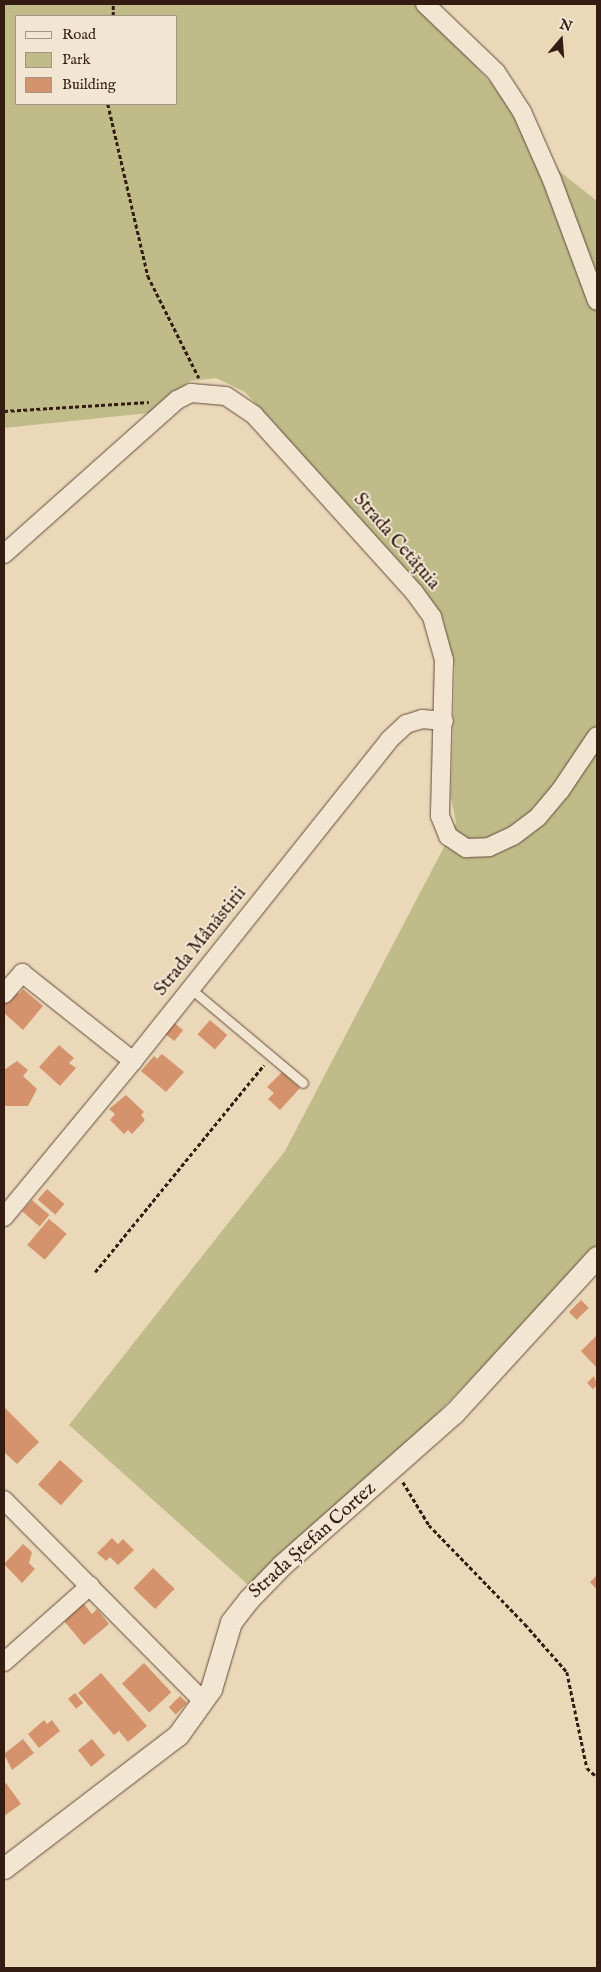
<!DOCTYPE html>
<html>
<head>
<meta charset="utf-8">
<style>
	body { margin:0 }
	#map { position:relative; width:601px; height:1972px; overflow:hidden; background:#ebd8b9; font-family:"IM FELL English",serif }
	div>[style] { position:absolute }
	.green>* { inset:0; background:#bfbc8a }
	.building>* { inset:0; background:#d4936d; transform-origin:0 0 }
	.path>* { height:2.5px; margin-top:-1.25px; transform-origin:0; background:repeating-linear-gradient(90deg,#341c13 0 4px,transparent 0 6.5px) }
	.roads { filter:drop-shadow(0 0 1px #624b3c) drop-shadow(0 0 1px #624b3c) }
	.service>* { height:9px; margin:-4.5px; padding:0 4.5px; transform-origin:4.5px; border-radius:4.5px; background:#f2e6d2 }
	.minor>* { height:18px; margin:-9px; padding:0 9px; transform-origin:9px; border-radius:9px; background:#f2e6d2 }
	.tertiary>* { height:21px; margin:-10.5px; padding:0 10.5px; transform-origin:10.5px; border-radius:10.5px; background:#f2e6d2 }
	span { translate:-50% -50%; white-space:nowrap; text-align:center; line-height:1.15; -webkit-text-stroke:4px #f2e6d2; paint-order:stroke }
	.street-label { font-size:19px; color:#341c13 }
	.frame { position:absolute; inset:0; border:5px solid #341c13; pointer-events:none }
	.legend { position:absolute; left:15px; top:15px; width:162px; height:90px; box-sizing:border-box; background:#f2e6d2; border:1px solid #a69586; margin:0; padding:6px 9px; list-style:none; font-size:15px; color:#341c13 }
	.legend li { display:flex; align-items:center; gap:10px; height:25px }
	.legend b { width:25px; border:1px solid #a69586 }
	.north { position:absolute; left:536px; top:15px; width:50px; height:50px; -webkit-text-stroke:4px #f2e6d2; paint-order:stroke; rotate:18deg; font-size:14px; font-weight:700; line-height:20px; text-align:center; color:#341c13 }
	.north::after { content:''; display:block; margin:auto; width:18px; height:22px; background:#341c13; clip-path:polygon(50% 0,100% 100%,50% 72%,0 100%) }
</style>
</head>
<body>
<div id="map">
	<div class="green">
		<i style="clip-path:polygon(evenodd,4px 4px,419px 4px,533px 129px,549px 163px,597px 201px,597px 1250px,379px 1473px,255px 1591px,69px 1425px,285px 1151px,444px 847px,456px 823px,451px 797px,455px 668px,442px 616px,402px 565px,245px 392px,216px 378px,190px 381px,149px 413px,4px 428px,4px 4px,16px 16px,176px 16px,176px 104px,16px 104px,16px 16px)"></i>
	</div>
	<div class="building">
		<i style="clip-path:polygon(23px 989px,43px 1006px,23px 1030px,4px 1013px,4px 1001px,13px 990px,19px 994px)"></i>
		<i style="left:210px;top:1020px;width:23px;height:19px;rotate:41deg"></i>
		<i style="left:173px;top:1022px;width:13px;height:14px;rotate:39deg"></i>
		<i style="clip-path:polygon(59px 1045px,74px 1058px,69px 1063px,76px 1068px,60px 1086px,39px 1067px)"></i>
		<i style="clip-path:polygon(162px 1054px,184px 1072px,166px 1092px,141px 1071px,154px 1056px,157px 1059px)"></i>
		<i style="clip-path:polygon(17px 1061px,28px 1070px,23px 1076px,37px 1089px,28px 1106px,4px 1106px,4px 1070px)"></i>
		<i style="clip-path:polygon(282px 1072px,300px 1088px,280px 1110px,268px 1099px,274px 1093px,267px 1087px)"></i>
		<i style="clip-path:polygon(126px 1095px,144px 1112px,141px 1115px,145px 1120px,132px 1134px,128px 1130px,124px 1134px,110px 1120px,115px 1114px,109px 1109px)"></i>
		<i style="left:47px;top:1189px;width:23px;height:14px;rotate:41deg"></i>
		<i style="left:32px;top:1200px;width:23px;height:15px;rotate:41deg"></i>
		<i style="left:49px;top:1219px;width:23px;height:34px;rotate:40deg"></i>
		<i style="left:581px;top:1300px;width:11px;height:17px;rotate:45deg"></i>
		<i style="clip-path:polygon(597px 1335px,597px 1368px,581px 1351px)"></i>
		<i style="clip-path:polygon(594px 1376px,597px 1385px,593px 1389px,587px 1383px)"></i>
		<i style="clip-path:polygon(4px 1407px,39px 1442px,17px 1464px,4px 1452px)"></i>
		<i style="left:60px;top:1460px;width:31px;height:33px;rotate:42deg"></i>
		<i style="clip-path:polygon(112px 1538px,118px 1544px,123px 1539px,134px 1550px,118px 1565px,110px 1557px,106px 1561px,97px 1553px)"></i>
		<i style="clip-path:polygon(23px 1544px,32px 1552px,29px 1563px,35px 1569px,22px 1583px,4px 1564px)"></i>
		<i style="left:153px;top:1568px;width:30px;height:28px;rotate:44deg"></i>
		<i style="clip-path:polygon(597px 1575px,597px 1590px,590px 1582px)"></i>
		<i style="clip-path:polygon(80px 1599px,92px 1614px,97px 1609px,109px 1624px,84px 1645px,60px 1616px)"></i>
		<i style="left:144px;top:1663px;width:40px;height:30px;rotate:47deg"></i>
		<i style="clip-path:polygon(101px 1673px,147px 1726px,128px 1742px,119px 1731px,114px 1735px,78px 1693px)"></i>
		<i style="left:75px;top:1693px;width:13px;height:9px;rotate:51deg"></i>
		<i style="left:180px;top:1696px;width:10px;height:16px;rotate:45deg"></i>
		<i style="clip-path:polygon(44px 1720px,47px 1724px,52px 1720px,60px 1731px,39px 1748px,28px 1734px)"></i>
		<i style="clip-path:polygon(23px 1739px,34px 1753px,12px 1770px,4px 1754px)"></i>
		<i style="left:92px;top:1739px;width:21px;height:18px;rotate:51deg"></i>
		<i style="clip-path:polygon(6px 1783px,21px 1804px,4px 1816px,4px 1784px)"></i>
	</div>
	<div class="path">
		<i style="left:113px;top:16px;width:12px;rotate:-90deg"></i>
		<i style="left:108px;top:104px;width:177px;rotate:76.9deg"></i>
		<i style="left:148px;top:276px;width:114px;rotate:63.4deg"></i>
		<i style="left:4px;top:411px;width:145px;rotate:-3.6deg"></i>
		<i style="left:95px;top:1272px;width:267px;rotate:-50.8deg"></i>
		<i style="left:403px;top:1482px;width:50px;rotate:58.8deg"></i>
		<i style="left:429px;top:1525px;width:138px;rotate:45.9deg"></i>
		<i style="left:525px;top:1624px;width:64px;rotate:48.8deg"></i>
		<i style="left:567px;top:1672px;width:98px;rotate:78.2deg"></i>
		<i style="left:587px;top:1768px;width:13px;rotate:42deg"></i>
	</div>
	<div class="roads">
		<div class="service">
			<i style="left:191px;top:989px;width:146px;rotate:40deg"></i>
		</div>
		<div class="minor">
			<i style="left:425px;top:4px;width:98px;rotate:43.8deg"></i>
			<i style="left:496px;top:72px;width:48px;rotate:57deg"></i>
			<i style="left:522px;top:112px;width:74px;rotate:66.2deg"></i>
			<i style="left:552px;top:180px;width:129px;rotate:69.6deg"></i>
			<i style="left:4px;top:554px;width:232px;rotate:-41.7deg"></i>
			<i style="left:177px;top:400px;width:16px;rotate:-27deg"></i>
			<i style="left:191px;top:393px;width:35px;rotate:5deg"></i>
			<i style="left:226px;top:396px;width:34px;rotate:34deg"></i>
			<i style="left:254px;top:415px;width:239px;rotate:47.9deg"></i>
			<i style="left:414px;top:592px;width:31px;rotate:54deg"></i>
			<i style="left:432px;top:617px;width:45px;rotate:74.4deg"></i>
			<i style="left:444px;top:660px;width:156px;rotate:91.5deg"></i>
			<i style="left:440px;top:816px;width:22px;rotate:68deg"></i>
			<i style="left:448px;top:836px;width:22px;rotate:34deg"></i>
			<i style="left:466px;top:848px;width:23px;rotate:-2deg"></i>
			<i style="left:489px;top:847px;width:26px;rotate:-25deg"></i>
			<i style="left:513px;top:836px;width:31px;rotate:-37deg"></i>
			<i style="left:538px;top:817px;width:34px;rotate:-50deg"></i>
			<i style="left:560px;top:791px;width:66px;rotate:-56.1deg"></i>
			<i style="left:4px;top:994px;width:28px;rotate:-49deg"></i>
			<i style="left:22px;top:973px;width:142px;rotate:38.4deg"></i>
			<i style="left:4px;top:1217px;width:202px;rotate:-50.4deg"></i>
			<i style="left:133px;top:1061px;width:411px;rotate:-51.4deg"></i>
			<i style="left:389px;top:740px;width:23px;rotate:-43deg"></i>
			<i style="left:406px;top:724px;width:17px;rotate:-17deg"></i>
			<i style="left:422px;top:719px;width:22px;rotate:5deg"></i>
			<i style="left:4px;top:1500px;width:284px;rotate:45.3deg"></i>
			<i style="left:4px;top:1662px;width:115px;rotate:-41.5deg"></i>
		</div>
		<div class="tertiary">
			<i style="left:4px;top:1868px;width:219px;rotate:-37.4deg"></i>
			<i style="left:178px;top:1735px;width:57px;rotate:-54.3deg"></i>
			<i style="left:211px;top:1689px;width:70px;rotate:-73.4deg"></i>
			<i style="left:231px;top:1622px;width:29px;rotate:-52deg"></i>
			<i style="left:249px;top:1599px;width:47px;rotate:-45.9deg"></i>
			<i style="left:282px;top:1565px;width:230px;rotate:-41.5deg"></i>
			<i style="left:454px;top:1413px;width:212px;rotate:-47.5deg"></i>
		</div>
	</div>
	<div class="street-label">
		<span style="left:396px;top:542px;rotate:49deg">Strada Cetățuia</span>
		<span style="left:201px;top:942px;rotate:-51deg">Strada Mânăstirii</span>
		<span style="left:313px;top:1541px;rotate:-42deg">Strada Ștefan Cortez</span>
	</div>
	<div class="frame"></div>
	<ul class="legend">
	<li><b style="height:6px;background:#f2e6d2"></b>Road</li>
	<li><b style="height:14px;background:#bfbc8a"></b>Park</li>
	<li><b style="height:14px;background:#d4936d"></b>Building</li>
	</ul>
	<div class="north">N</div>
</div>
</body>
</html>
